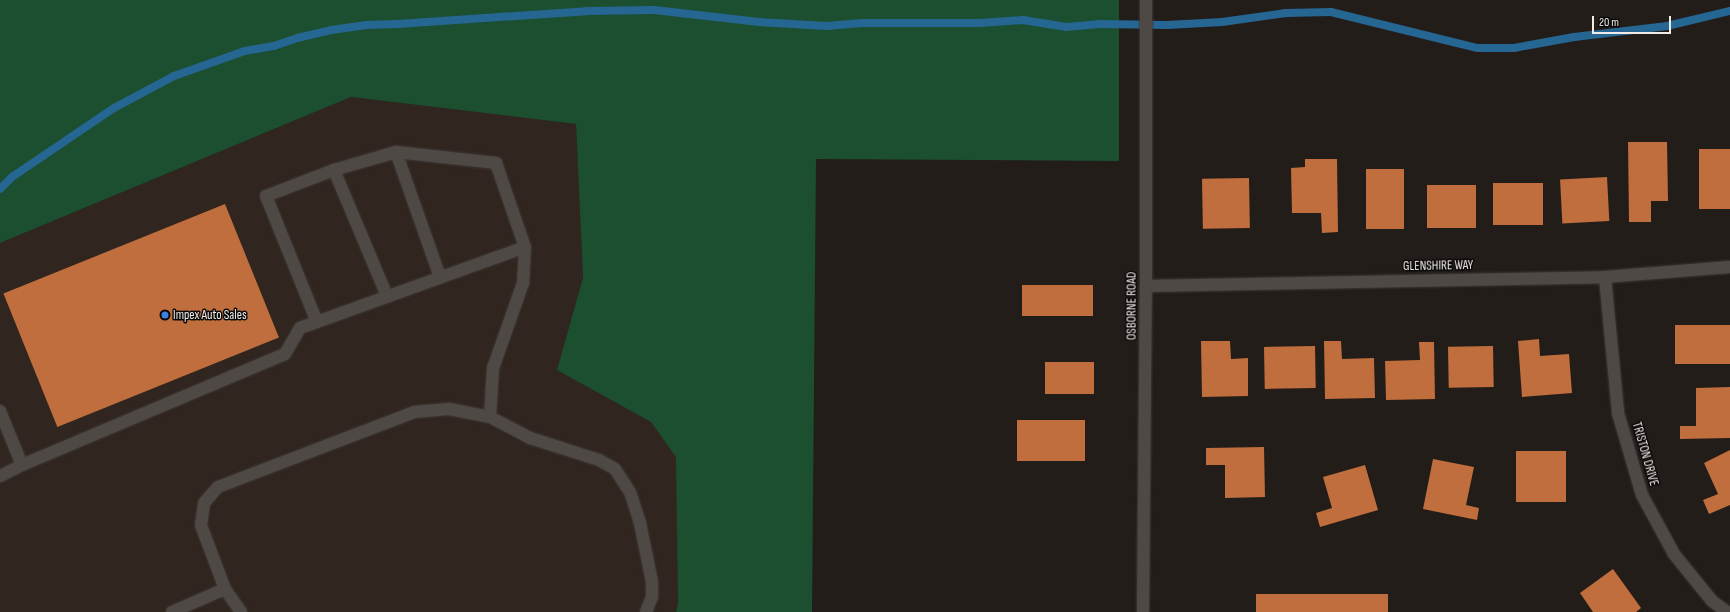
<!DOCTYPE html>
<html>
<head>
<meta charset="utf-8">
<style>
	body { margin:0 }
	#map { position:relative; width:1730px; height:612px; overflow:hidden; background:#231d1a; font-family:"Sofia Sans Condensed",sans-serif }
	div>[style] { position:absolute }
	.built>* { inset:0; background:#31251f }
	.green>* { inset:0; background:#1c4f2f }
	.stream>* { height:8px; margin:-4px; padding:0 4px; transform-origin:4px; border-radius:4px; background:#256693 }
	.building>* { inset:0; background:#c06e3d; transform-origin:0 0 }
	.roads { filter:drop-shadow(0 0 1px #3e3937) drop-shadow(0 0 1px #3e3937) }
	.minor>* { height:12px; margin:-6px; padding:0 6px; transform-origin:6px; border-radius:6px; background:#4f4945 }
	.dots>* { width:11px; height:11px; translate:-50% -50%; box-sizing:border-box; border:2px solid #0a0807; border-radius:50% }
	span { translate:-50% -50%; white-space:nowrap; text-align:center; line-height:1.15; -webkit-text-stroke:3px #0a0807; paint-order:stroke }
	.street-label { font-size:13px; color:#f0ebe9 }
	.poi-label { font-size:13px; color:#f0ebe9 }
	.left { translate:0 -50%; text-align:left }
	.scale { position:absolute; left:1592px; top:16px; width:79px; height:18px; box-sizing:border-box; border:2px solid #f0ebe9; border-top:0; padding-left:5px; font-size:12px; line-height:14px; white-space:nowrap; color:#f0ebe9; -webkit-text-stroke:3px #0a0807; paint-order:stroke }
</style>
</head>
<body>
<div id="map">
	<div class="built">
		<i style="clip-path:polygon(351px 97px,576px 124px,583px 278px,558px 370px,651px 422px,677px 457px,678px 603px,676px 612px,0 612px,0 243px)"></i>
	</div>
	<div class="green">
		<i style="clip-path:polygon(0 0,1119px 0,1119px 161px,816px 159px,812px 612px,676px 612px,678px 603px,676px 457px,651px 422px,557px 370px,583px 278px,576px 124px,351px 97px,0 243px)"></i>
	</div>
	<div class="stream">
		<i style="left:0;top:189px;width:17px;rotate:-45deg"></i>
		<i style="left:12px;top:177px;width:123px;rotate:-34.1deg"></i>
		<i style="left:114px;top:108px;width:68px;rotate:-28.1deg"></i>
		<i style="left:174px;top:76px;width:75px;rotate:-19.4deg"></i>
		<i style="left:245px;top:51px;width:29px;rotate:-10deg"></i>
		<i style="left:274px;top:46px;width:24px;rotate:-19deg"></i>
		<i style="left:297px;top:38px;width:35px;rotate:-13deg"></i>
		<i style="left:331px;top:30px;width:36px;rotate:-8deg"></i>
		<i style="left:367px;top:25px;width:31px;rotate:-2deg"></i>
		<i style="left:398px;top:24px;width:189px;rotate:-3.9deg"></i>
		<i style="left:587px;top:11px;width:67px;rotate:-0.9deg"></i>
		<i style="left:654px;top:10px;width:106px;rotate:6.5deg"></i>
		<i style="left:759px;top:22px;width:68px;rotate:3.4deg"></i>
		<i style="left:827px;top:26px;width:35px;rotate:-5deg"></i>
		<i style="left:862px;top:23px;width:118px"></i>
		<i style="left:980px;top:23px;width:43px;rotate:-4deg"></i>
		<i style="left:1023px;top:20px;width:44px;rotate:9.2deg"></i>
		<i style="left:1066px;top:27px;width:33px;rotate:-5deg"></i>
		<i style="left:1099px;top:24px;width:68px;rotate:0.8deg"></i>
		<i style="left:1167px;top:25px;width:55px;rotate:-3.1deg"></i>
		<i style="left:1222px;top:22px;width:65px;rotate:-8deg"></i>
		<i style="left:1286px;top:13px;width:45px;rotate:-1.3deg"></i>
		<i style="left:1331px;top:12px;width:151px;rotate:13.8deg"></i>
		<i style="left:1478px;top:48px;width:36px"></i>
		<i style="left:1514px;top:48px;width:61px;rotate:-10.4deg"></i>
		<i style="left:1574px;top:37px;width:94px;rotate:-6.7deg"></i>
		<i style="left:1667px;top:26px;width:65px;rotate:-13.4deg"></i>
	</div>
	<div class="building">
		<i style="clip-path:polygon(1628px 142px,1667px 142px,1668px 201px,1651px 201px,1651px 222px,1629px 222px)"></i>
		<i style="left:1730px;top:149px;width:60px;height:31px;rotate:90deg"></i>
		<i style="clip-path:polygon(1305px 159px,1337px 159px,1338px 232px,1322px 233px,1321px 213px,1292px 213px,1291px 168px,1305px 167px)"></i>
		<i style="left:1366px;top:169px;width:38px;height:60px"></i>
		<i style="left:1607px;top:177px;width:44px;height:47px;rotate:87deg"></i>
		<i style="left:1249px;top:178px;width:50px;height:47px;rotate:89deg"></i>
		<i style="left:1543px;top:183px;width:42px;height:50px;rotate:90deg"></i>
		<i style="left:1427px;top:185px;width:49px;height:43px"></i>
		<i style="left:225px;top:204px;width:144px;height:239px;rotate:68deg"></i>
		<i style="left:1093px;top:285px;width:31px;height:71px;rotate:90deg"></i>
		<i style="left:1730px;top:325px;width:39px;height:55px;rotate:90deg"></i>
		<i style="clip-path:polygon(1539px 339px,1540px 356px,1569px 354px,1572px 393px,1522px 397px,1518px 341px)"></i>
		<i style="clip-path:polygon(1201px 341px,1230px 341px,1231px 359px,1248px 358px,1248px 396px,1202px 397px)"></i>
		<i style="clip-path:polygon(1324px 341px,1341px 341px,1342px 359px,1374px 358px,1375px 398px,1325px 399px)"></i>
		<i style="clip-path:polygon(1419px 342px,1434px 342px,1435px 399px,1386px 400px,1385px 361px,1420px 360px)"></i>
		<i style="left:1315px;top:346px;width:42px;height:51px;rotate:89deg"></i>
		<i style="left:1493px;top:346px;width:41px;height:45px;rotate:89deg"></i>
		<i style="left:1045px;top:362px;width:49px;height:32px"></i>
		<i style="clip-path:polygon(1730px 387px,1730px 438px,1680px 439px,1680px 426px,1696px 426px,1696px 388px)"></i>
		<i style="left:1017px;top:420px;width:68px;height:41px"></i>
		<i style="clip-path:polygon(1264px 447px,1265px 497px,1225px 498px,1225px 465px,1206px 465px,1206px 448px)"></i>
		<i style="clip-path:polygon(1730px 450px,1730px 505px,1709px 514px,1703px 500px,1718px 494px,1704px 463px)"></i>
		<i style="left:1516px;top:451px;width:50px;height:51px"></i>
		<i style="clip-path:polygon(1433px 459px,1474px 467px,1466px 505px,1479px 508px,1477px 520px,1423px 509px)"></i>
		<i style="clip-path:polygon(1365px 465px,1378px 510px,1320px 527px,1316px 513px,1332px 508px,1323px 477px)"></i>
		<i style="clip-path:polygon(1613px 569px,1641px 608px,1636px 612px,1593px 612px,1580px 593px)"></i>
		<i style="left:1388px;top:594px;width:18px;height:132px;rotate:90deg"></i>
	</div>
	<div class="roads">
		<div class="minor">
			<i style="left:396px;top:152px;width:101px;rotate:6.3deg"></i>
			<i style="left:496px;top:163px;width:89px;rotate:71deg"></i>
			<i style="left:1605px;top:277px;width:137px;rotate:84.5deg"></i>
			<i style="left:1618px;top:413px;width:85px;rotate:73.7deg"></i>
			<i style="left:1642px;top:495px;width:67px;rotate:61.5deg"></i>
			<i style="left:1674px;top:554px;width:60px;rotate:51deg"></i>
			<i style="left:1712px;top:601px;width:19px;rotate:36deg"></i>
			<i style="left:1146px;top:286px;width:459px;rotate:-1.1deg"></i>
			<i style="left:1605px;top:277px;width:125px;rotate:-4.6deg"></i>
			<i style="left:387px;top:296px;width:137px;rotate:-112.8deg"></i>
			<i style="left:334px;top:170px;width:65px;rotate:-16.2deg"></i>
			<i style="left:396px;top:152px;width:133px;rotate:70.6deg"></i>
			<i style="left:317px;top:322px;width:136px;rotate:-112deg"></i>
			<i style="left:266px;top:196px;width:73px;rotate:-20.9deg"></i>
			<i style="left:0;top:411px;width:58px;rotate:67.8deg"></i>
			<i style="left:22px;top:465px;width:25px;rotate:153deg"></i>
			<i style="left:22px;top:465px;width:285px;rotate:-22.9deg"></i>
			<i style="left:285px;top:354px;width:30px;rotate:-60deg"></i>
			<i style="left:300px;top:328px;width:239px;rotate:-19.8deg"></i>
			<i style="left:525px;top:247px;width:36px;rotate:93deg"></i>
			<i style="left:523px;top:283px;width:90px;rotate:109.4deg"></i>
			<i style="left:493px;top:368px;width:49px;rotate:93.5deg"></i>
			<i style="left:172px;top:612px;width:58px;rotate:-23.5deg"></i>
			<i style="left:241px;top:612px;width:28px;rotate:-125deg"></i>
			<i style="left:225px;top:589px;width:68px;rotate:-110.6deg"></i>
			<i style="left:201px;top:525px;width:22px;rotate:-82deg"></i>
			<i style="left:204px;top:503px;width:21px;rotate:-49deg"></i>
			<i style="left:218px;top:487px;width:210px;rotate:-20.9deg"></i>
			<i style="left:414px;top:412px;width:35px;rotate:-5deg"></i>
			<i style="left:449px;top:409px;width:42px;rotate:11deg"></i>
			<i style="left:490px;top:417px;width:45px;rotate:27.7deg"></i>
			<i style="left:530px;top:438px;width:72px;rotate:17.7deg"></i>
			<i style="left:599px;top:460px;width:18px;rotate:29deg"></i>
			<i style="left:615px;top:469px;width:27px;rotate:57deg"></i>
			<i style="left:630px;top:492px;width:33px;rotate:72deg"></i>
			<i style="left:640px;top:523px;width:60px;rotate:78.5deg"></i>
			<i style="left:652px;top:582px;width:15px;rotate:90deg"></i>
			<i style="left:652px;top:597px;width:16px;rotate:112deg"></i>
			<i style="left:1143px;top:612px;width:326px;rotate:-89.5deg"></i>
			<i style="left:1146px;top:286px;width:286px;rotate:-90deg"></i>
		</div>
	</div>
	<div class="dots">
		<i style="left:165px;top:315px;background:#3f7fe0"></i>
	</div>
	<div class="street-label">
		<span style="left:1438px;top:266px;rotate:-1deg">GLENSHIRE WAY</span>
		<span style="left:1132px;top:306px;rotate:-90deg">OSBORNE ROAD</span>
		<span style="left:1645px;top:454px;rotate:74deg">TRISTON DRIVE</span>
	</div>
	<div class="poi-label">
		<span class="left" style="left:173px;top:315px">Impex Auto Sales</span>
	</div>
	<div class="scale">20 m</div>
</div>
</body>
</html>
